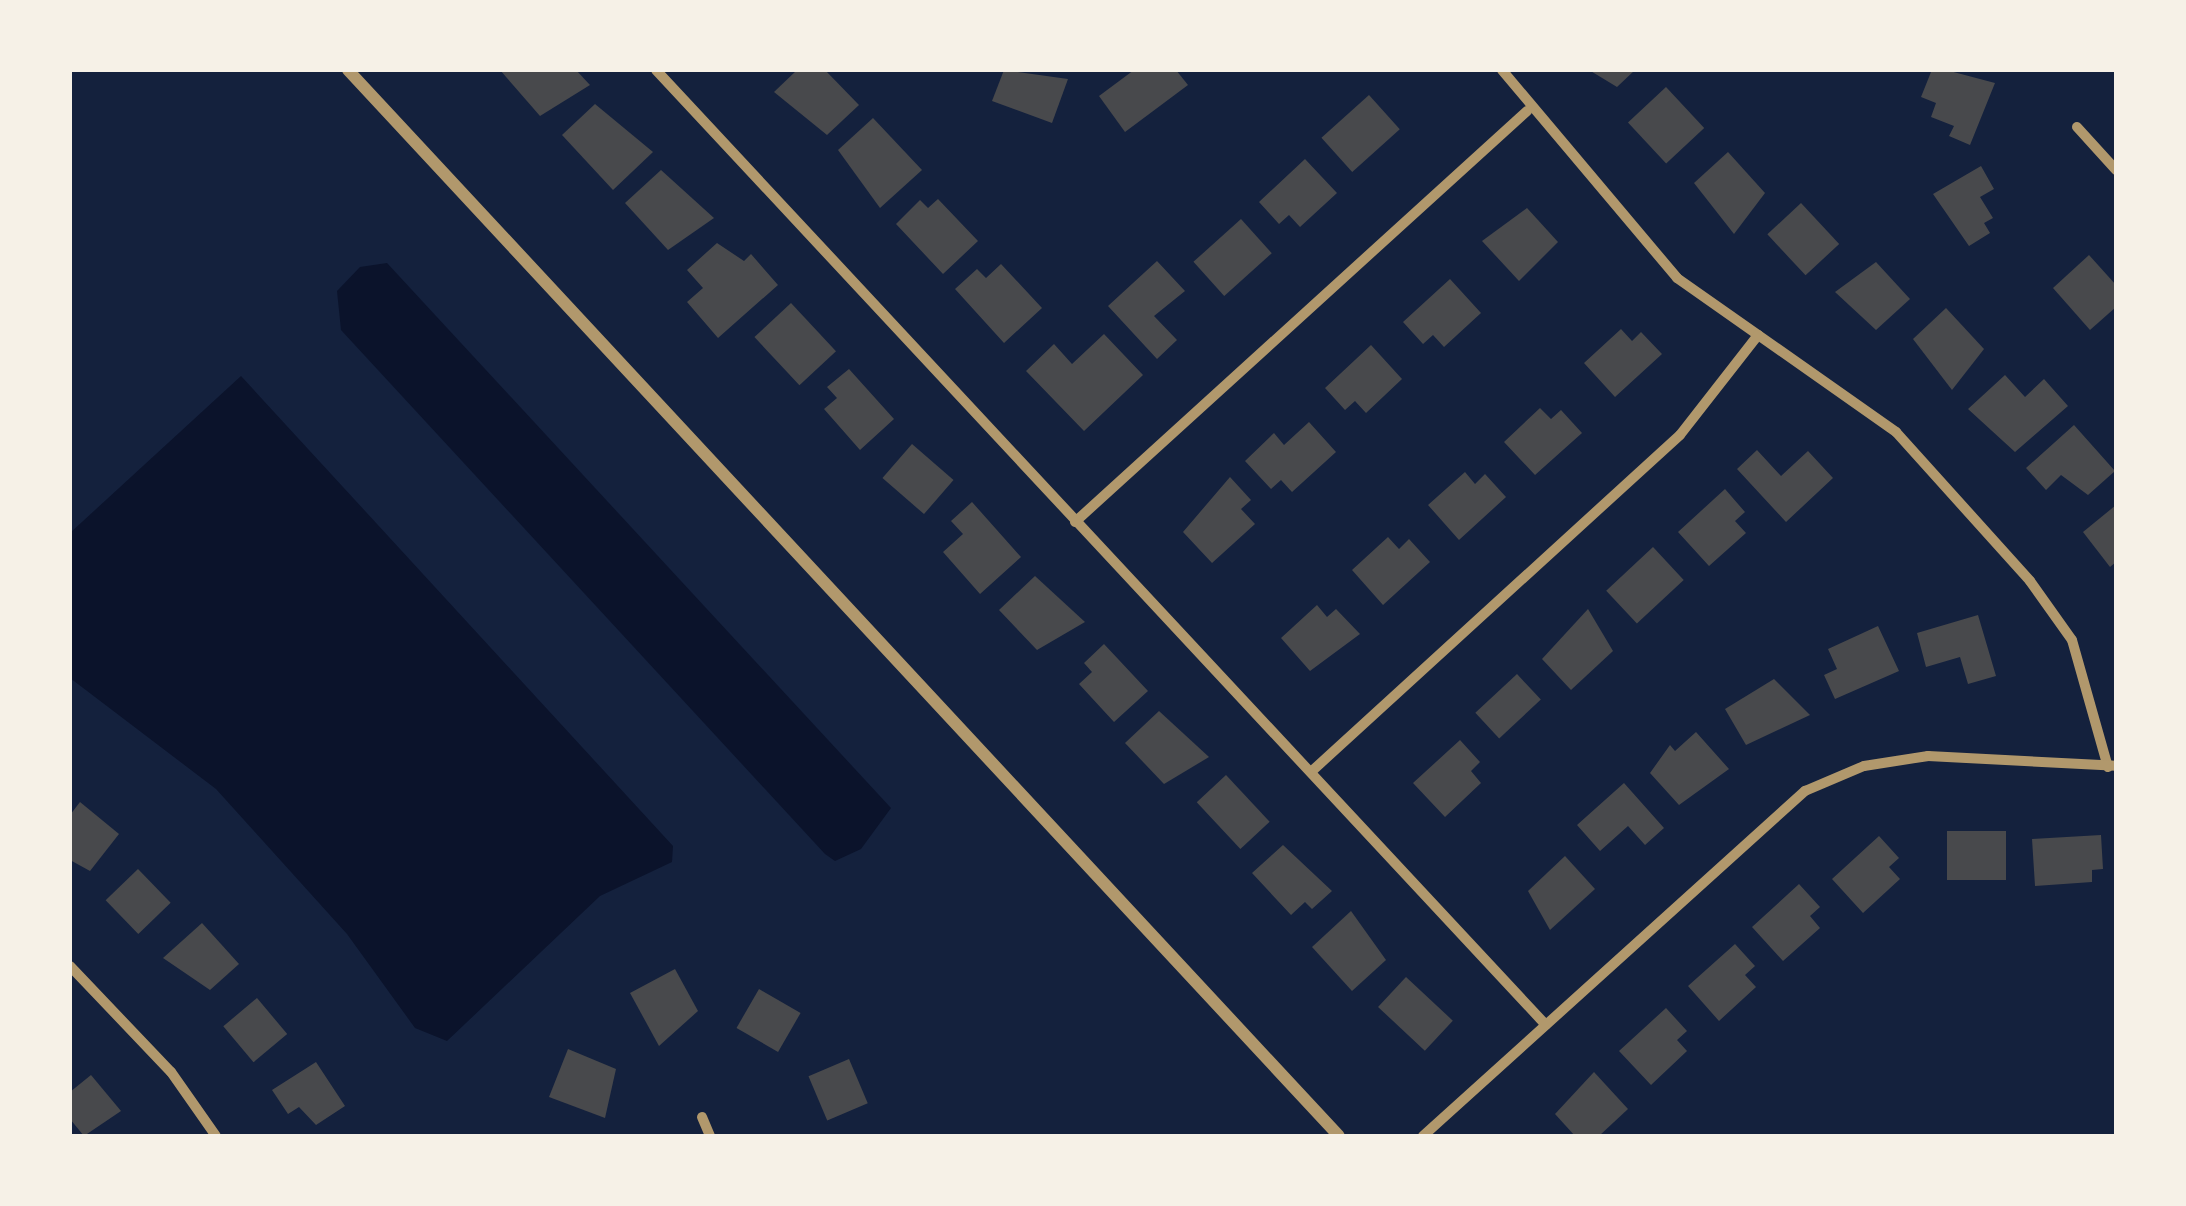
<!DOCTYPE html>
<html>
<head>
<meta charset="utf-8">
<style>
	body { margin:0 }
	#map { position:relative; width:2186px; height:1206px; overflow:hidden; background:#14213d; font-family:Figtree,sans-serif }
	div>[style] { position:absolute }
	.water>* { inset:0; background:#0b132b }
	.building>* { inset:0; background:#48494c; transform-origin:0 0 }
	.minor>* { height:10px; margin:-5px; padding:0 5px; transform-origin:5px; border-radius:5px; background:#b1986c }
	.tertiary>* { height:12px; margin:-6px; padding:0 6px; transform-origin:6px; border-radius:6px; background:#b1986c }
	span { translate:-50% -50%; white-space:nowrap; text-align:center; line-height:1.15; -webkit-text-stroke:10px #f6f1e7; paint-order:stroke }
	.frame { position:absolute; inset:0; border:72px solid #f6f1e7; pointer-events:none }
</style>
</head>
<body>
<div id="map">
	<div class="water">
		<i style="clip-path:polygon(387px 263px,891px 808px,861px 849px,835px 861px,825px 854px,341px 330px,337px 291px,360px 267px)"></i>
		<i style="clip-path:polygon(241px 376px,673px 846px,672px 862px,600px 896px,447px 1041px,415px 1028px,347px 934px,216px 789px,70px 678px,70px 533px)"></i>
	</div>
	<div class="building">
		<i style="clip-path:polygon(500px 70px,576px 70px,590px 85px,540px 116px)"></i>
		<i style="clip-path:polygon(797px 70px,825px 70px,859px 105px,827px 135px,774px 92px)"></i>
		<i style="clip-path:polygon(1004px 70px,1068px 79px,1052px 123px,992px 101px)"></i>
		<i style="clip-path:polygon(1134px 70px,1176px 70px,1188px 85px,1125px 132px,1099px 96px)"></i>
		<i style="clip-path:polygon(1589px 70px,1635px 70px,1617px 87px)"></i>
		<i style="clip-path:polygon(1946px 70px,1995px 83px,1970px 145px,1949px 136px,1954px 126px,1931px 117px,1936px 103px,1921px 97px,1931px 72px)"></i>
		<i style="left:1666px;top:87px;width:56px;height:52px;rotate:47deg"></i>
		<i style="left:1369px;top:95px;width:46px;height:64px;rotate:48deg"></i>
		<i style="clip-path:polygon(595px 104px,653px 152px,613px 190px,562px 135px)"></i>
		<i style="clip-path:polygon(873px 118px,922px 170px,880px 208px,838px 150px)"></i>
		<i style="clip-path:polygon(1728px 152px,1765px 193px,1734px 234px,1694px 183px)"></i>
		<i style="clip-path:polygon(1305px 159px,1337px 193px,1300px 227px,1289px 215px,1279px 224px,1259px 202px)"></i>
		<i style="clip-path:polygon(1981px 166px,1994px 189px,1980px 197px,1993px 218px,1984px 223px,1990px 233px,1969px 246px,1933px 194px)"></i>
		<i style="clip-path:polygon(661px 170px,714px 218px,668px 250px,625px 203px)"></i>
		<i style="clip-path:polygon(938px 199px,978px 241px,943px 274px,896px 224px,920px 200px,928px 208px)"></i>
		<i style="left:1801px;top:203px;width:56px;height:46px;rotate:47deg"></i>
		<i style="clip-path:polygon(1527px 208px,1558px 242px,1519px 281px,1482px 241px)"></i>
		<i style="left:1241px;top:219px;width:46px;height:64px;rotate:48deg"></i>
		<i style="clip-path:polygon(717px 243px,744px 261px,751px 254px,778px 285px,718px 338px,687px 302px,703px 288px,687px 270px)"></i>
		<i style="clip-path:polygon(2089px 255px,2116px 285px,2116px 307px,2090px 330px,2053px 288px)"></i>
		<i style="clip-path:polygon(1157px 261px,1185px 291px,1154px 316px,1177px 340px,1157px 359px,1108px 306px)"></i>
		<i style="clip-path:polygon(1876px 262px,1910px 299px,1876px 330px,1835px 292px)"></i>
		<i style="clip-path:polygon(1001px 264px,1042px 308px,1004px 343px,955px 289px,977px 269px,986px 278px)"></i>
		<i style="clip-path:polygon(1450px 279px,1481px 313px,1444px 347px,1433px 335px,1423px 344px,1403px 322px)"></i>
		<i style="left:791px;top:303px;width:66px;height:50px;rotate:47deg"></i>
		<i style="clip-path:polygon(1946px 308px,1984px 349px,1952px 390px,1913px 339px)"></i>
		<i style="clip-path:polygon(1621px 329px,1632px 341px,1641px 332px,1662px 354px,1615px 397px,1584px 363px)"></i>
		<i style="clip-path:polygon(1104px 334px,1143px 375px,1084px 431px,1026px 371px,1054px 344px,1072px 364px)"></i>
		<i style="clip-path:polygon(1371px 345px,1402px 379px,1366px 413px,1355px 401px,1345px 410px,1325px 388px)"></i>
		<i style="clip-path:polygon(849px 369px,894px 419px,860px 450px,824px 409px,837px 398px,827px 387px)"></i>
		<i style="clip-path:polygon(2005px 375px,2025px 397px,2044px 379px,2068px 406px,2015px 452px,1968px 409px)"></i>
		<i style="clip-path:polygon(1540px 408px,1551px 419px,1561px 410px,1582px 433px,1535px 475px,1504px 442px)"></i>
		<i style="clip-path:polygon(1309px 422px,1336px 452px,1292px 492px,1281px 480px,1271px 489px,1245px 461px,1274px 433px,1284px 445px)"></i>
		<i style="clip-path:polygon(2074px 425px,2115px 471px,2088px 495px,2061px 475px,2046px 490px,2026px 468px)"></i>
		<i style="left:912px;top:444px;width:55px;height:45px;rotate:41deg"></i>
		<i style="clip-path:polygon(1757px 450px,1781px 476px,1808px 451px,1833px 478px,1786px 522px,1737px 469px)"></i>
		<i style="clip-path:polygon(1465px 472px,1475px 484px,1485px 474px,1506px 497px,1459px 540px,1428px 505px)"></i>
		<i style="clip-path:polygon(1230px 477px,1251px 500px,1241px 509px,1255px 524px,1212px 563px,1183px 532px)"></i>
		<i style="clip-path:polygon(1725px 489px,1745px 512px,1735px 521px,1746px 533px,1709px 566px,1678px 532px)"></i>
		<i style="clip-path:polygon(972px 502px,1021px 557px,980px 594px,943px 552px,963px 534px,951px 521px)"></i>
		<i style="clip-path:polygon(2116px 505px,2116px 562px,2110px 567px,2083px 532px)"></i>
		<i style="clip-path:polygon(1388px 537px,1399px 549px,1409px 539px,1430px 562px,1383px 605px,1352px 570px)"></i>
		<i style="left:1653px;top:547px;width:45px;height:64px;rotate:47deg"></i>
		<i style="clip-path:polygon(1035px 576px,1085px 622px,1037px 650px,999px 610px)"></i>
		<i style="clip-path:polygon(1317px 605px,1327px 617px,1336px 609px,1360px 634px,1310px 671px,1281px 638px)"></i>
		<i style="clip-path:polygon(1588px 609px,1613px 651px,1571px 690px,1542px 659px)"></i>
		<i style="clip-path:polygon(1978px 615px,1996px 676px,1968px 684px,1960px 657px,1926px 667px,1917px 633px)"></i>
		<i style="clip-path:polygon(1878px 626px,1899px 671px,1835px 699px,1824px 675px,1837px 669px,1828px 649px)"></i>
		<i style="clip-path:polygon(1104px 644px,1148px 691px,1114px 722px,1079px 684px,1092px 672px,1084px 663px)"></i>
		<i style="left:1517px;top:674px;width:35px;height:57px;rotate:47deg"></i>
		<i style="clip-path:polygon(1774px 679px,1810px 715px,1746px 745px,1725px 709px)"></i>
		<i style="clip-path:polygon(1159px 711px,1209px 757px,1164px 784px,1125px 743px)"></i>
		<i style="clip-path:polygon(1696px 732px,1729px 769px,1679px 805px,1650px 773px,1670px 745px,1675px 751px)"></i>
		<i style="clip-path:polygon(1460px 740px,1480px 762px,1471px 771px,1481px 783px,1445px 817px,1413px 783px)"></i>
		<i style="left:1226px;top:775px;width:64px;height:40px;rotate:47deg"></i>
		<i style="clip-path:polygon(1624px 783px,1664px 828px,1645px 845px,1628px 826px,1600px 851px,1577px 825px)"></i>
		<i style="clip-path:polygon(80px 802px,119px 834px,90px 871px,70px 860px,70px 815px)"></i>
		<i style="left:1947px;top:831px;width:59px;height:49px"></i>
		<i style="clip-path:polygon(2101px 835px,2103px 869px,2092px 870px,2092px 882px,2035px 886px,2032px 839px)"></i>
		<i style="clip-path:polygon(1879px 836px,1899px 858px,1889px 867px,1900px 879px,1863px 913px,1832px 879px)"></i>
		<i style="clip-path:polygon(1283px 845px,1332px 891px,1312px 909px,1305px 902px,1291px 915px,1252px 873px)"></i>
		<i style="clip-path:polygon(1565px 856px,1595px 889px,1550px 930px,1528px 891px)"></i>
		<i style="left:138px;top:869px;width:47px;height:45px;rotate:46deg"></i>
		<i style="clip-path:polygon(1799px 884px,1820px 907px,1810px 916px,1820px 928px,1783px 961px,1752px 927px)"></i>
		<i style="clip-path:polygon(1351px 911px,1386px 960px,1352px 991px,1312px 947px)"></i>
		<i style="clip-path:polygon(202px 923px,239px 964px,210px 990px,163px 958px)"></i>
		<i style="clip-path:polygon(1735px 944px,1755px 966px,1745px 975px,1756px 987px,1719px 1021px,1688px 986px)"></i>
		<i style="clip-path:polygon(675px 969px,698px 1011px,659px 1046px,630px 993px)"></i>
		<i style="left:1406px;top:977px;width:64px;height:41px;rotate:43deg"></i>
		<i style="left:759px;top:989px;width:48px;height:45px;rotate:30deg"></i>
		<i style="left:257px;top:998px;width:47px;height:44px;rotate:50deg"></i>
		<i style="clip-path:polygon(1666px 1008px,1687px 1031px,1677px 1040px,1687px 1051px,1651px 1085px,1619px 1051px)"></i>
		<i style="clip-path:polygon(568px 1049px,616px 1069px,605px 1118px,549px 1097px)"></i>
		<i style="left:849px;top:1059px;width:48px;height:44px;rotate:67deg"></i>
		<i style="clip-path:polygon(316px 1062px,345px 1106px,316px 1125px,299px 1107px,288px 1114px,272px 1090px)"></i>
		<i style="clip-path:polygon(1594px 1072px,1628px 1109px,1599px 1136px,1575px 1136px,1555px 1114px)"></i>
		<i style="clip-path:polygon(91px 1075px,121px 1111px,84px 1136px,70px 1119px,70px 1092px)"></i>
	</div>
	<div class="minor">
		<i style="left:656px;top:70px;width:1305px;rotate:47.02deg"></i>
		<i style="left:1502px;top:70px;width:272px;rotate:49.9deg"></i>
		<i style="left:1677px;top:278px;width:268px;rotate:35.1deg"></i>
		<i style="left:1896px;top:432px;width:200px;rotate:48deg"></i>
		<i style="left:2030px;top:581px;width:72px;rotate:54.6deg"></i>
		<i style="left:2072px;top:640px;width:132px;rotate:74.2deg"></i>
		<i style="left:2077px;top:127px;width:58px;rotate:47.8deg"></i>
		<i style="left:1075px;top:522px;width:611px;rotate:-42.28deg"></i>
		<i style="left:1312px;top:771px;width:498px;rotate:-42.4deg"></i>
		<i style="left:1680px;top:435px;width:127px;rotate:-52deg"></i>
		<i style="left:70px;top:966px;width:146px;rotate:46.4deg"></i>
		<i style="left:171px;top:1072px;width:78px;rotate:54.9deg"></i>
		<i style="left:702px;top:1117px;width:21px;rotate:67deg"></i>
		<i style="left:1423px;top:1136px;width:515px;rotate:-42.09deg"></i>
		<i style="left:1805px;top:791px;width:64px;rotate:-23deg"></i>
		<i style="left:1864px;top:766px;width:65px;rotate:-8.9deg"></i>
		<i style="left:1928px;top:756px;width:188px;rotate:3deg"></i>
	</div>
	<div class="tertiary">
		<i style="left:348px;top:70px;width:1455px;rotate:47.09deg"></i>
	</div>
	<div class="frame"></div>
</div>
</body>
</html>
